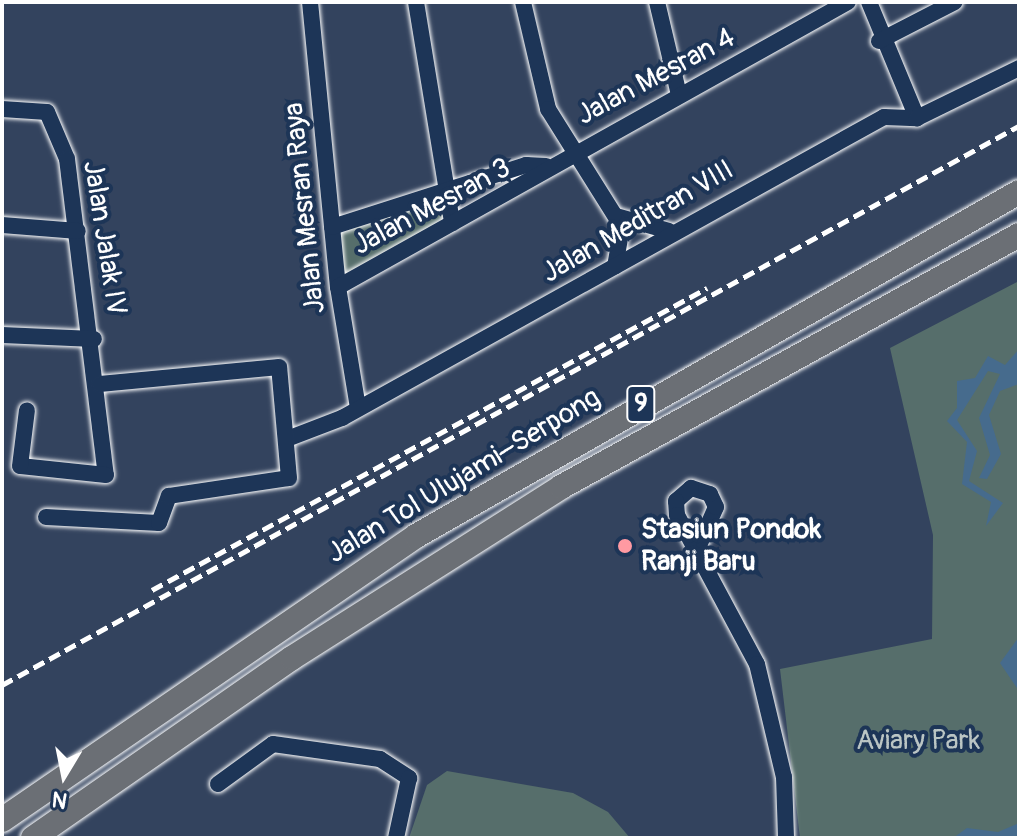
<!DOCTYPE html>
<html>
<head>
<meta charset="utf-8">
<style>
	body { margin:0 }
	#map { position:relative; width:1021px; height:840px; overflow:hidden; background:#33435e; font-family:Pangolin,sans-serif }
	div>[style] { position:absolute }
	.green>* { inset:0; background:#566e6b }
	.water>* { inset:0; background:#466b8d }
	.roads { filter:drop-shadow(0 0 2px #fff) drop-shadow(0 0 2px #fff) }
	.minor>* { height:16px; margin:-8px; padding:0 8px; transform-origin:8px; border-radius:8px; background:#1d3557 }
	.highway>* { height:24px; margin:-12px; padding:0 12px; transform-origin:12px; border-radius:12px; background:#6b6f75 }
	.rail>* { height:5px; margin-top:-2.5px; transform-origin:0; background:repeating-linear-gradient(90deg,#fff 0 12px,transparent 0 18px) }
	.dots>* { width:22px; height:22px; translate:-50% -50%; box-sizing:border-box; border:4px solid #1d3557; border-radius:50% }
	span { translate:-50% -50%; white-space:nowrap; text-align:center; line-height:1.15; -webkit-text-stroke:8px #1d3557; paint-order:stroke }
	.shield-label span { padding:2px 6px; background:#1d3557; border:2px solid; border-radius:6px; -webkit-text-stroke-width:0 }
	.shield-label { font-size:26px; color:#fff; font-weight:700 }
	.street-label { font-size:28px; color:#fff }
	.poi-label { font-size:28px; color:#fff; font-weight:700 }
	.left { translate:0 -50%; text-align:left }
	.park-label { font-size:28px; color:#bbc5c4 }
	.frame { position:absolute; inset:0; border:4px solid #fff; pointer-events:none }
	.north { position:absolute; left:24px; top:736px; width:80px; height:80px; -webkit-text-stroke:6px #1d3557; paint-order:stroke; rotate:190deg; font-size:22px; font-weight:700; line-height:32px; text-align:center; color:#fff }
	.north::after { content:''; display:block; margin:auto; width:28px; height:36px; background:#fff; clip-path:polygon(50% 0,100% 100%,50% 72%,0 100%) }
</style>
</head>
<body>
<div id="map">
	<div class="green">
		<i style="clip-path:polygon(443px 198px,447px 221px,339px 282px,336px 230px)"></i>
		<i style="clip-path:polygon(1019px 281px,1019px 838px,800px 838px,780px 669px,932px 639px,933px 535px,890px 348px)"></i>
		<i style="clip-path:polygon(447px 771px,573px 793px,608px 812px,630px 838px,409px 838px,427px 785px)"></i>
	</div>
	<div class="water">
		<i style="clip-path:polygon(1019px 349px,1019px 384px,1000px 391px,989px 415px,1001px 454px,987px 479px,979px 478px,990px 455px,979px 418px,1000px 374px,988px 371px,957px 420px,977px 451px,969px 481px,1003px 503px,986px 526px,991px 502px,962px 484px,967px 442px,947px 421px,957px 408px,957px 381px,975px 378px,988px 356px,1005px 365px)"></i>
		<i style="clip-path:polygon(1019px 637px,1019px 691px,1000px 663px)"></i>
		<i style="clip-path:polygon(1019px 823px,1019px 838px,953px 838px,967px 828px,998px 832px)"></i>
	</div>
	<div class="roads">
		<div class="minor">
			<i style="left:310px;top:2px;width:286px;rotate:84.4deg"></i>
			<i style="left:338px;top:287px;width:123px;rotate:80.6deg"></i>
			<i style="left:416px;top:2px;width:224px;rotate:80.7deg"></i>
			<i style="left:523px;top:2px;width:110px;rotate:76.8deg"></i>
			<i style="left:548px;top:109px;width:139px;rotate:57.9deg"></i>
			<i style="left:622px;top:227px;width:40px;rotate:100deg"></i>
			<i style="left:657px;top:2px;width:96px;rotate:76.7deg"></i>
			<i style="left:869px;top:2px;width:126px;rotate:67.5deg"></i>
			<i style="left:879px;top:41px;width:85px;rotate:-27.2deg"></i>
			<i style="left:2px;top:109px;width:45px;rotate:3.8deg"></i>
			<i style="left:47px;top:112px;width:51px;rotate:66.9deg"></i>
			<i style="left:67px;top:159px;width:318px;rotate:83deg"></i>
			<i style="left:106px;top:475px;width:86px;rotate:-174deg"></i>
			<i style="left:20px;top:466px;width:56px;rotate:-82.9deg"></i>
			<i style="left:616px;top:216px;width:55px;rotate:15.8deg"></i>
			<i style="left:2px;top:225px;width:76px;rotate:4.5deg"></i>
			<i style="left:332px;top:227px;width:204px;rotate:-17.7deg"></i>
			<i style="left:526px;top:165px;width:20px;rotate:3deg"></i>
			<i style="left:338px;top:287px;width:584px;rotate:-29.2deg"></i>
			<i style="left:2px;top:335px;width:92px;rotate:2.5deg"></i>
			<i style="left:287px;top:439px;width:59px;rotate:-20.9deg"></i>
			<i style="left:342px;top:418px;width:620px;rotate:-29.05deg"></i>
			<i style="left:884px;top:117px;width:33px;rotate:2deg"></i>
			<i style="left:917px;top:118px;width:114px;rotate:-26.1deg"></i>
			<i style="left:46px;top:517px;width:113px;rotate:3deg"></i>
			<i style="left:159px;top:523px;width:29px;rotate:-70deg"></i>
			<i style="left:169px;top:496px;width:121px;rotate:-8.5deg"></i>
			<i style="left:289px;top:478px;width:111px;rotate:-95.1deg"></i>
			<i style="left:279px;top:367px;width:180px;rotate:174.6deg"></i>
			<i style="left:697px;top:550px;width:47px;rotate:-66.2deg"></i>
			<i style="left:716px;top:507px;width:14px;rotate:-115deg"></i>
			<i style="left:710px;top:494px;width:20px;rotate:-162deg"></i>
			<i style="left:691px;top:488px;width:20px;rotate:139deg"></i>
			<i style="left:676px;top:501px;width:14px;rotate:86deg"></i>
			<i style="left:677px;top:515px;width:169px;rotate:61.8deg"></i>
			<i style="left:757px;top:664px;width:116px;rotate:76.6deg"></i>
			<i style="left:784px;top:777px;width:61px;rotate:88.1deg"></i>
			<i style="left:218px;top:784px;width:68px;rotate:-36deg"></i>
			<i style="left:273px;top:744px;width:108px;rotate:8deg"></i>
			<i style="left:380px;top:759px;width:35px;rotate:33deg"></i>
			<i style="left:409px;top:778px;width:61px;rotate:102.2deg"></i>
		</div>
		<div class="highway">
			<i style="left:2px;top:820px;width:502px;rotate:-34.45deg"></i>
			<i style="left:416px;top:536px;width:694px;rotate:-29.7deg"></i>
			<i style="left:33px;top:838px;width:315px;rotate:-34.8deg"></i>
			<i style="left:292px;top:658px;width:319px;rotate:-32.4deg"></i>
			<i style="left:561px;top:487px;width:523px;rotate:-28.82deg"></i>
		</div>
	</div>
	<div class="rail">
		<i style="left:152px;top:590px;width:632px;rotate:-28.55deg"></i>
		<i style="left:2px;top:685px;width:1161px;rotate:-28.8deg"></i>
	</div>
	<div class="dots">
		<i style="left:625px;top:546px;background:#ff9aa2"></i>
	</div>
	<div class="shield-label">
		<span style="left:641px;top:404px">9</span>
	</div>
	<div class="street-label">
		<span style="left:656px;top:77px;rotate:-28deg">Jalan Mesran 4</span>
		<span style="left:432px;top:207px;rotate:-28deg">Jalan Mesran 3</span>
		<span style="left:305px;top:208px;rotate:-96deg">Jalan Mesran Raya</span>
		<span style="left:638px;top:222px;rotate:-30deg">Jalan Meditran VIII</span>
		<span style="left:104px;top:238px;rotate:81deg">Jalan Jalak IV</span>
		<span style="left:464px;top:476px;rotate:-31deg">Jalan Tol Ulujami–Serpong</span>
	</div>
	<div class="poi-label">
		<span class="left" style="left:641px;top:546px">Stasiun Pondok<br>Ranji Baru</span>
	</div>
	<div class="park-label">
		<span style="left:918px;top:741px">Aviary Park</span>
	</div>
	<div class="frame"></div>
	<div class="north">N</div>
</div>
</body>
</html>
